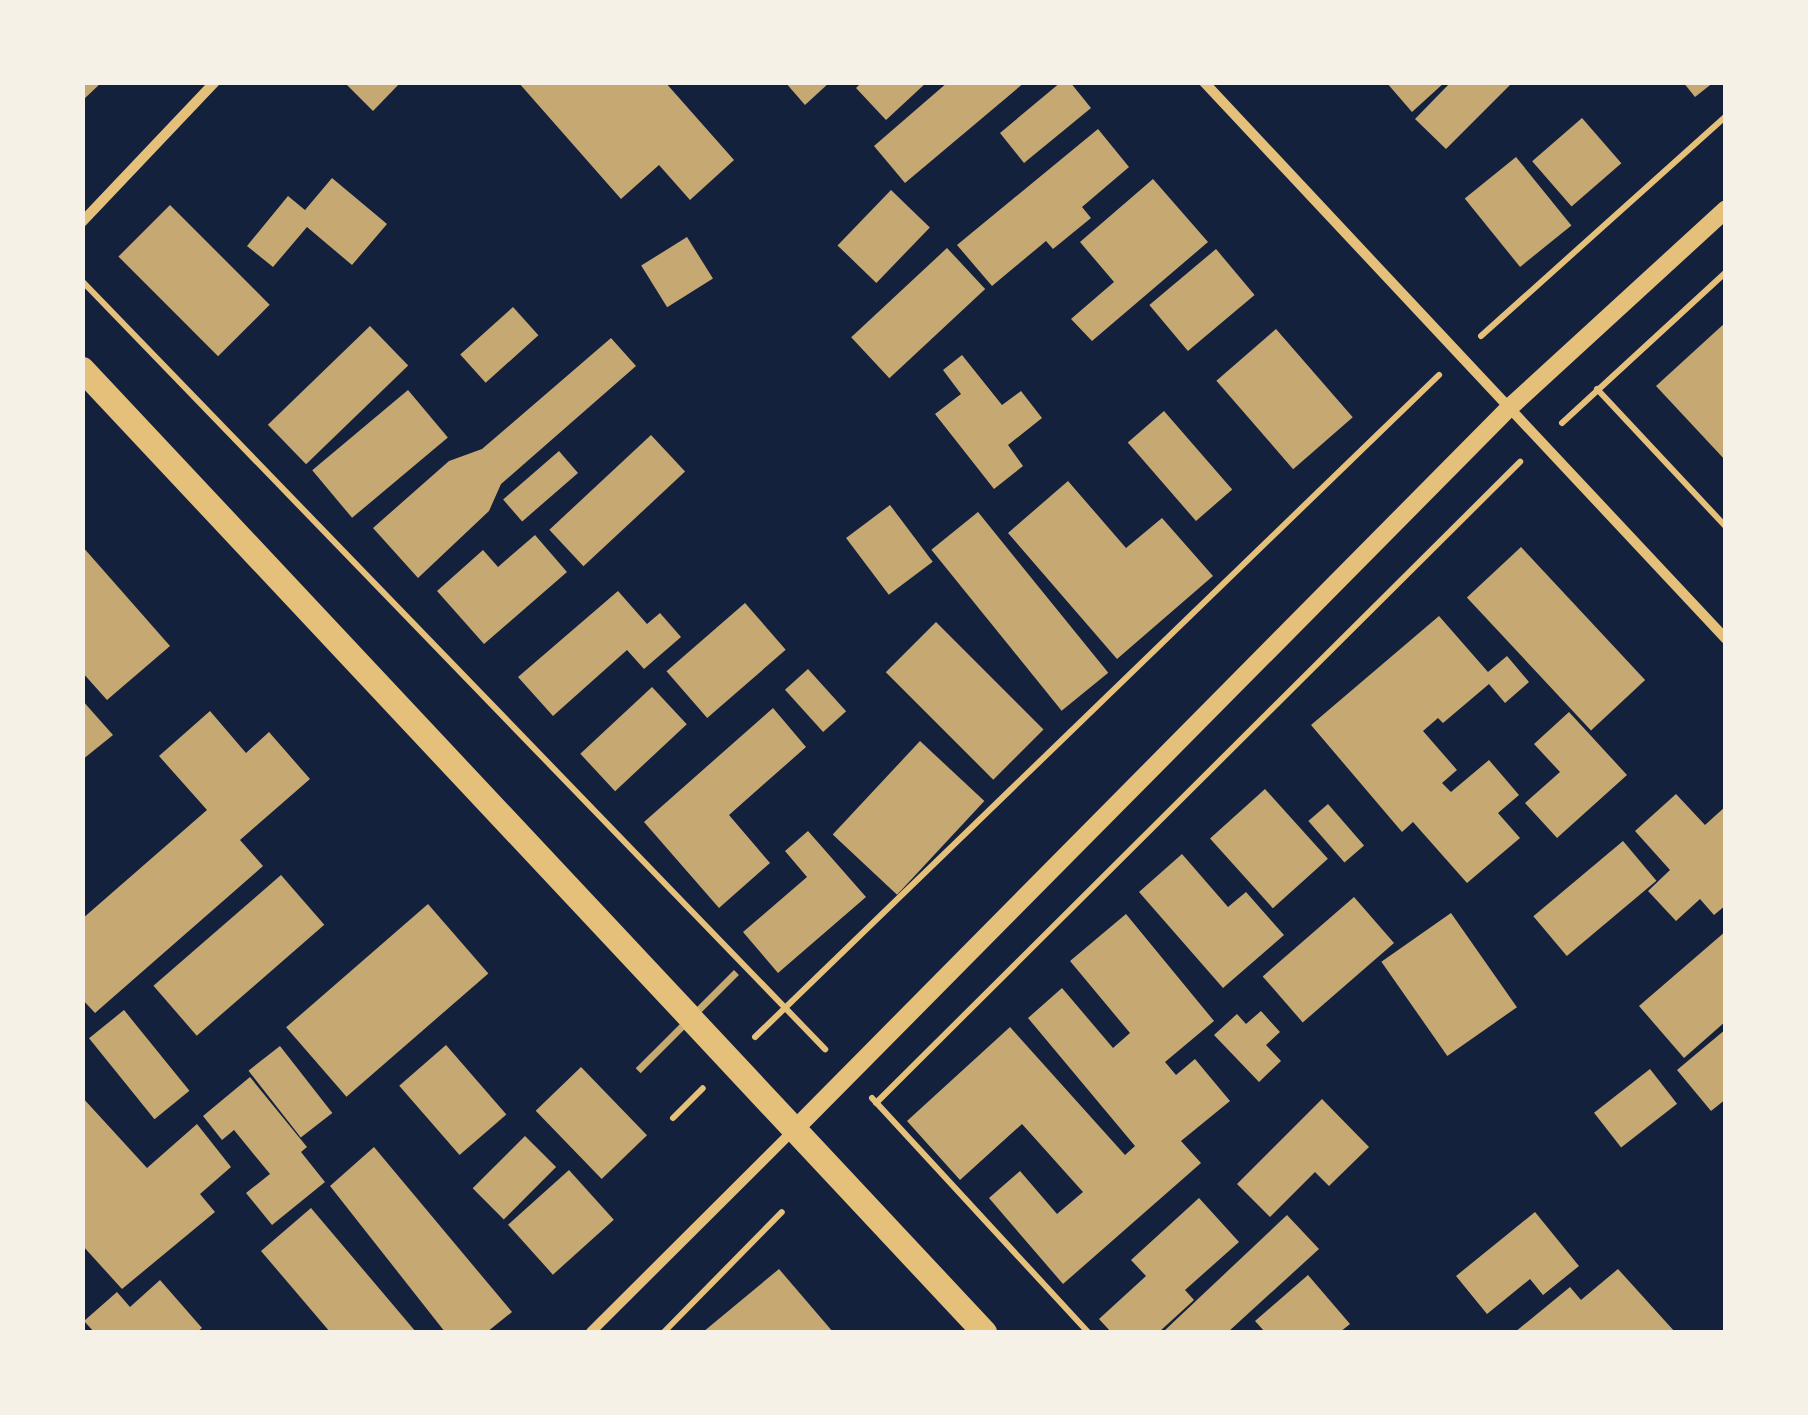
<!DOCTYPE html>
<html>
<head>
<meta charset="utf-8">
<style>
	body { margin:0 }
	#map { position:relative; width:1808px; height:1415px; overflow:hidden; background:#14213d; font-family:"PT Sans Narrow",sans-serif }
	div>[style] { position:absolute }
	.building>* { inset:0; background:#c6a872; transform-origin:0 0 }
	.path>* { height:6px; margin:-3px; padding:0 3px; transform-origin:3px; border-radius:3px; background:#e5c07b }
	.minor>* { height:10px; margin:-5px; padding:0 5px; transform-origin:5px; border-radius:5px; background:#e5c07b }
	.tertiary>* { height:18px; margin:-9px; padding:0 9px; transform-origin:9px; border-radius:9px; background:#e5c07b }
	.primary>* { height:25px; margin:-12.5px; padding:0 12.5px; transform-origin:12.5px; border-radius:12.5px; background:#e5c07b }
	span { translate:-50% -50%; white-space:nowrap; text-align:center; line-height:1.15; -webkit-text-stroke:8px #f6f1e7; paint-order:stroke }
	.frame { position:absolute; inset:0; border:85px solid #f6f1e7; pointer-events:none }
</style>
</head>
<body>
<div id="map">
	<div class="building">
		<i style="clip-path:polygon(82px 82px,102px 82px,82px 101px)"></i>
		<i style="clip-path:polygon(344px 82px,401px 82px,373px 111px)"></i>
		<i style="clip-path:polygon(518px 82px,665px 82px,734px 160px,690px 200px,659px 165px,621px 199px)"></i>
		<i style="clip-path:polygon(785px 82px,830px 82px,805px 105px)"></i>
		<i style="clip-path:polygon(862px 82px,927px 82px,886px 120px,856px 88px)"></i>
		<i style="clip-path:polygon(948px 82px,1025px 82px,905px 183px,874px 146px)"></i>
		<i style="clip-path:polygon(1061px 82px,1070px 82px,1091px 108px,1024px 163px,1000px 133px)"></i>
		<i style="clip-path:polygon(1386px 82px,1445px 82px,1412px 112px)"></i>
		<i style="clip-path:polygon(1451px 82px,1513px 82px,1446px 149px,1415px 119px)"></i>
		<i style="clip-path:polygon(1683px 82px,1714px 82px,1695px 97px)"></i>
		<i style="left:1582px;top:118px;width:60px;height:66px;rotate:49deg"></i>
		<i style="clip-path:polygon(1098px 129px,1129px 167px,1082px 207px,1091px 218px,1053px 249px,1046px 241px,992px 286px,957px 245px)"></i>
		<i style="left:1516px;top:157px;width:88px;height:66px;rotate:51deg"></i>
		<i style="clip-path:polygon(332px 178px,387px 224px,352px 265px,307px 227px,273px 267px,247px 246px,288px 196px,305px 210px)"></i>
		<i style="clip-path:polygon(1153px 179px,1208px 242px,1092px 341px,1071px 319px,1114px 282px,1080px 242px)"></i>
		<i style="left:891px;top:190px;width:54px;height:77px;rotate:44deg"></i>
		<i style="left:170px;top:205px;width:141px;height:73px;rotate:45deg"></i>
		<i style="left:687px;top:237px;width:49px;height:54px;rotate:58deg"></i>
		<i style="left:947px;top:248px;width:56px;height:131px;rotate:47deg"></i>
		<i style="left:1216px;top:249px;width:60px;height:87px;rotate:50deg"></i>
		<i style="left:513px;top:307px;width:38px;height:71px;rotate:48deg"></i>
		<i style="clip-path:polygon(1726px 322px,1726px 461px,1656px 386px)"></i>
		<i style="left:370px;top:326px;width:55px;height:142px;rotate:46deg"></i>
		<i style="left:1276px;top:329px;width:117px;height:79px;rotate:49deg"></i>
		<i style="clip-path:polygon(611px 338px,636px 366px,501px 484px,489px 511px,418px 578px,373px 528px,449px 461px,482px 449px)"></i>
		<i style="clip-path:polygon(962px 355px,1002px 405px,1021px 391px,1042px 418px,1008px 445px,1023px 466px,994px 489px,935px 414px,961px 394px,943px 370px)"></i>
		<i style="left:408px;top:390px;width:62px;height:125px;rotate:50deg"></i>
		<i style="left:1164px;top:411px;width:104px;height:48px;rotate:49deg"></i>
		<i style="left:651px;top:435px;width:50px;height:139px;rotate:47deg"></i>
		<i style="left:559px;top:451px;width:29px;height:74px;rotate:49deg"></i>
		<i style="clip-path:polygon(1068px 481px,1126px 548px,1162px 518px,1213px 576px,1117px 659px,1008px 533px)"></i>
		<i style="left:890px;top:505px;width:71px;height:55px;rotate:53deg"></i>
		<i style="left:978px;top:512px;width:207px;height:60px;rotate:51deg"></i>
		<i style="clip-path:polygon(535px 535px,567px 572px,484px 644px,437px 591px,483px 550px,498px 567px)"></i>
		<i style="clip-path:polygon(82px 546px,170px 646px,107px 700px,82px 672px)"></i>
		<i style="left:1521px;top:547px;width:182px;height:74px;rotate:47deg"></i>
		<i style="clip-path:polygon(618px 591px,647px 624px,660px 613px,681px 637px,644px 669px,627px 650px,553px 716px,518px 677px)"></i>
		<i style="left:745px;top:603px;width:62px;height:104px;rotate:49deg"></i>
		<i style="clip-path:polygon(1439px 616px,1488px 672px,1507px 656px,1529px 682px,1505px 703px,1489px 684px,1443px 723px,1438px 718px,1423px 731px,1457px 770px,1442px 783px,1451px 792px,1489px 760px,1519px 795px,1498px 813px,1520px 838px,1467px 883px,1413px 822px,1402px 832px,1311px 725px)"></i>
		<i style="left:936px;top:622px;width:152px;height:71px;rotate:45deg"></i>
		<i style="left:808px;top:669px;width:57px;height:31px;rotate:48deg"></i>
		<i style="left:652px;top:687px;width:51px;height:98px;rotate:47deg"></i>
		<i style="clip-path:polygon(82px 700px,113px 735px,82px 760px)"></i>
		<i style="clip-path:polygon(773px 708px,806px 747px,729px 815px,770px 863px,719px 908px,644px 822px)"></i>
		<i style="clip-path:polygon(210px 711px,246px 753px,269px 732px,310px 779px,240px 840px,263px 866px,95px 1013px,82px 999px,82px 919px,207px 810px,159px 756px)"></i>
		<i style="clip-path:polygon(1569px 712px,1627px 775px,1557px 838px,1525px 803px,1560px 772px,1534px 744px)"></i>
		<i style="left:920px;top:741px;width:88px;height:128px;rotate:43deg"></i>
		<i style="left:1265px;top:789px;width:94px;height:74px;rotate:48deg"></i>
		<i style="clip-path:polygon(1676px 794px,1705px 825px,1726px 806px,1726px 905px,1714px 915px,1700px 899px,1676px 921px,1648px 891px,1670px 870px,1635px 831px)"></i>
		<i style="left:1328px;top:804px;width:55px;height:26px;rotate:49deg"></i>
		<i style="clip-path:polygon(808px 831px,866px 897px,778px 973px,743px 932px,807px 877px,785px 851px)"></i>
		<i style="left:1623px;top:841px;width:52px;height:117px;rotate:50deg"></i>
		<i style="clip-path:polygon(1182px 854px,1228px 907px,1246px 892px,1284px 935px,1223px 988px,1139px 892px)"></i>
		<i style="left:281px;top:875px;width:66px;height:169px;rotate:49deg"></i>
		<i style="left:1354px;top:897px;width:61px;height:121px;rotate:49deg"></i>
		<i style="left:428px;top:904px;width:92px;height:188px;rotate:49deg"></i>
		<i style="left:1451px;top:913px;width:115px;height:85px;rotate:55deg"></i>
		<i style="clip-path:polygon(1126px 914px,1214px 1021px,1165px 1062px,1176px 1075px,1195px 1059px,1230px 1101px,1181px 1141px,1201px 1163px,1063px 1284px,989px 1198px,1020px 1171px,1057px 1214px,1083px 1192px,1022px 1124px,960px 1180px,907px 1121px,1010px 1027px,1125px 1155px,1135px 1146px,1028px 1018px,1062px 988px,1113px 1048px,1130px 1033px,1070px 961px)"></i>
		<i style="clip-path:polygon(1726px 931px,1726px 1021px,1684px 1058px,1639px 1006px)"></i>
		<i style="left:734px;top:970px;width:7px;height:139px;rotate:45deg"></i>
		<i style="left:124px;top:1010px;width:104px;height:45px;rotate:51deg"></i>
		<i style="clip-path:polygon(1261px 1011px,1280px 1032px,1266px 1045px,1281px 1061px,1259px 1082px,1214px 1035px,1237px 1014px,1246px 1024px)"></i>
		<i style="clip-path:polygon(1726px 1029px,1726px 1099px,1711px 1111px,1677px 1070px)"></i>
		<i style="left:446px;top:1045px;width:92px;height:62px;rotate:49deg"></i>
		<i style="left:280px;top:1046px;width:85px;height:40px;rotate:52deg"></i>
		<i style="left:581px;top:1067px;width:95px;height:63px;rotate:46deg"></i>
		<i style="left:1650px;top:1069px;width:44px;height:71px;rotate:52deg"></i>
		<i style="clip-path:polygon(250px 1077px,307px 1147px,301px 1152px,325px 1182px,272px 1225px,246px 1193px,270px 1174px,234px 1130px,222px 1140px,203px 1116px)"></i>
		<i style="clip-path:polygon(82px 1097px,147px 1168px,197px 1124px,231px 1167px,200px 1194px,215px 1212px,122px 1289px,82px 1245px)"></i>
		<i style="clip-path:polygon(1322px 1099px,1369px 1147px,1329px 1186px,1315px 1172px,1270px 1217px,1237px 1184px)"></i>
		<i style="left:525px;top:1136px;width:44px;height:74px;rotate:45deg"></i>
		<i style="clip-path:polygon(374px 1147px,512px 1312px,487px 1332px,445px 1332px,330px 1186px)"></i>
		<i style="left:569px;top:1170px;width:67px;height:82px;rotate:48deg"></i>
		<i style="clip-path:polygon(1199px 1198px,1239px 1242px,1185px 1290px,1194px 1300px,1159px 1332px,1111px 1332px,1099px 1319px,1146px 1276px,1131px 1260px)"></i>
		<i style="clip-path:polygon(311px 1208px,416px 1332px,330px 1332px,261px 1251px)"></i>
		<i style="clip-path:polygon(1535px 1212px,1579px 1266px,1543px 1295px,1530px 1279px,1487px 1314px,1456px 1276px)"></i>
		<i style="clip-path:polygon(1287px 1215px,1319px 1249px,1228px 1332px,1163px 1332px)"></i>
		<i style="clip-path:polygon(779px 1269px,833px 1332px,703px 1332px)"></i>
		<i style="clip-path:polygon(1618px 1269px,1675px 1332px,1515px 1332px,1570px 1287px,1581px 1300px)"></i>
		<i style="clip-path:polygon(1308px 1275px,1350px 1324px,1340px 1332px,1265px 1332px,1255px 1321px)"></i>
		<i style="clip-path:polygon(160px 1280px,202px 1328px,197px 1332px,94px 1332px,84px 1321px,117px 1292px,130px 1307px)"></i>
	</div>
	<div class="path">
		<i style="left:82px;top:281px;width:1069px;rotate:45.95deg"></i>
		<i style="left:1481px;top:336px;width:329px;rotate:-41.9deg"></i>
		<i style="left:1597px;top:389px;width:189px;rotate:46.9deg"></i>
		<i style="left:1562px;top:423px;width:223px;rotate:-42.6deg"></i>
		<i style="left:755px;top:1037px;width:952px;rotate:-44.06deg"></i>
		<i style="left:872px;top:1098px;width:318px;rotate:47.3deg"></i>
		<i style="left:876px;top:1103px;width:909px;rotate:-44.87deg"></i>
		<i style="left:673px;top:1118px;width:42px;rotate:-45deg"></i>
		<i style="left:664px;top:1332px;width:168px;rotate:-45.5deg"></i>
	</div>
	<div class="minor">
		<i style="left:1204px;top:82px;width:763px;rotate:46.86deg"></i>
		<i style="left:82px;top:222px;width:193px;rotate:-46.5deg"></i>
		<i style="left:591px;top:1332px;width:284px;rotate:-44.9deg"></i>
	</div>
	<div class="tertiary">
		<i style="left:795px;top:1129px;width:1015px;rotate:-45.28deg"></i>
		<i style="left:1509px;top:408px;width:294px;rotate:-42.5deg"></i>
	</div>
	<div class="primary">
		<i style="left:82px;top:369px;width:886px;rotate:46.83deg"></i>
		<i style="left:693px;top:1021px;width:426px;rotate:46.9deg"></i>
	</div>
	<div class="frame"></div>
</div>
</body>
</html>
